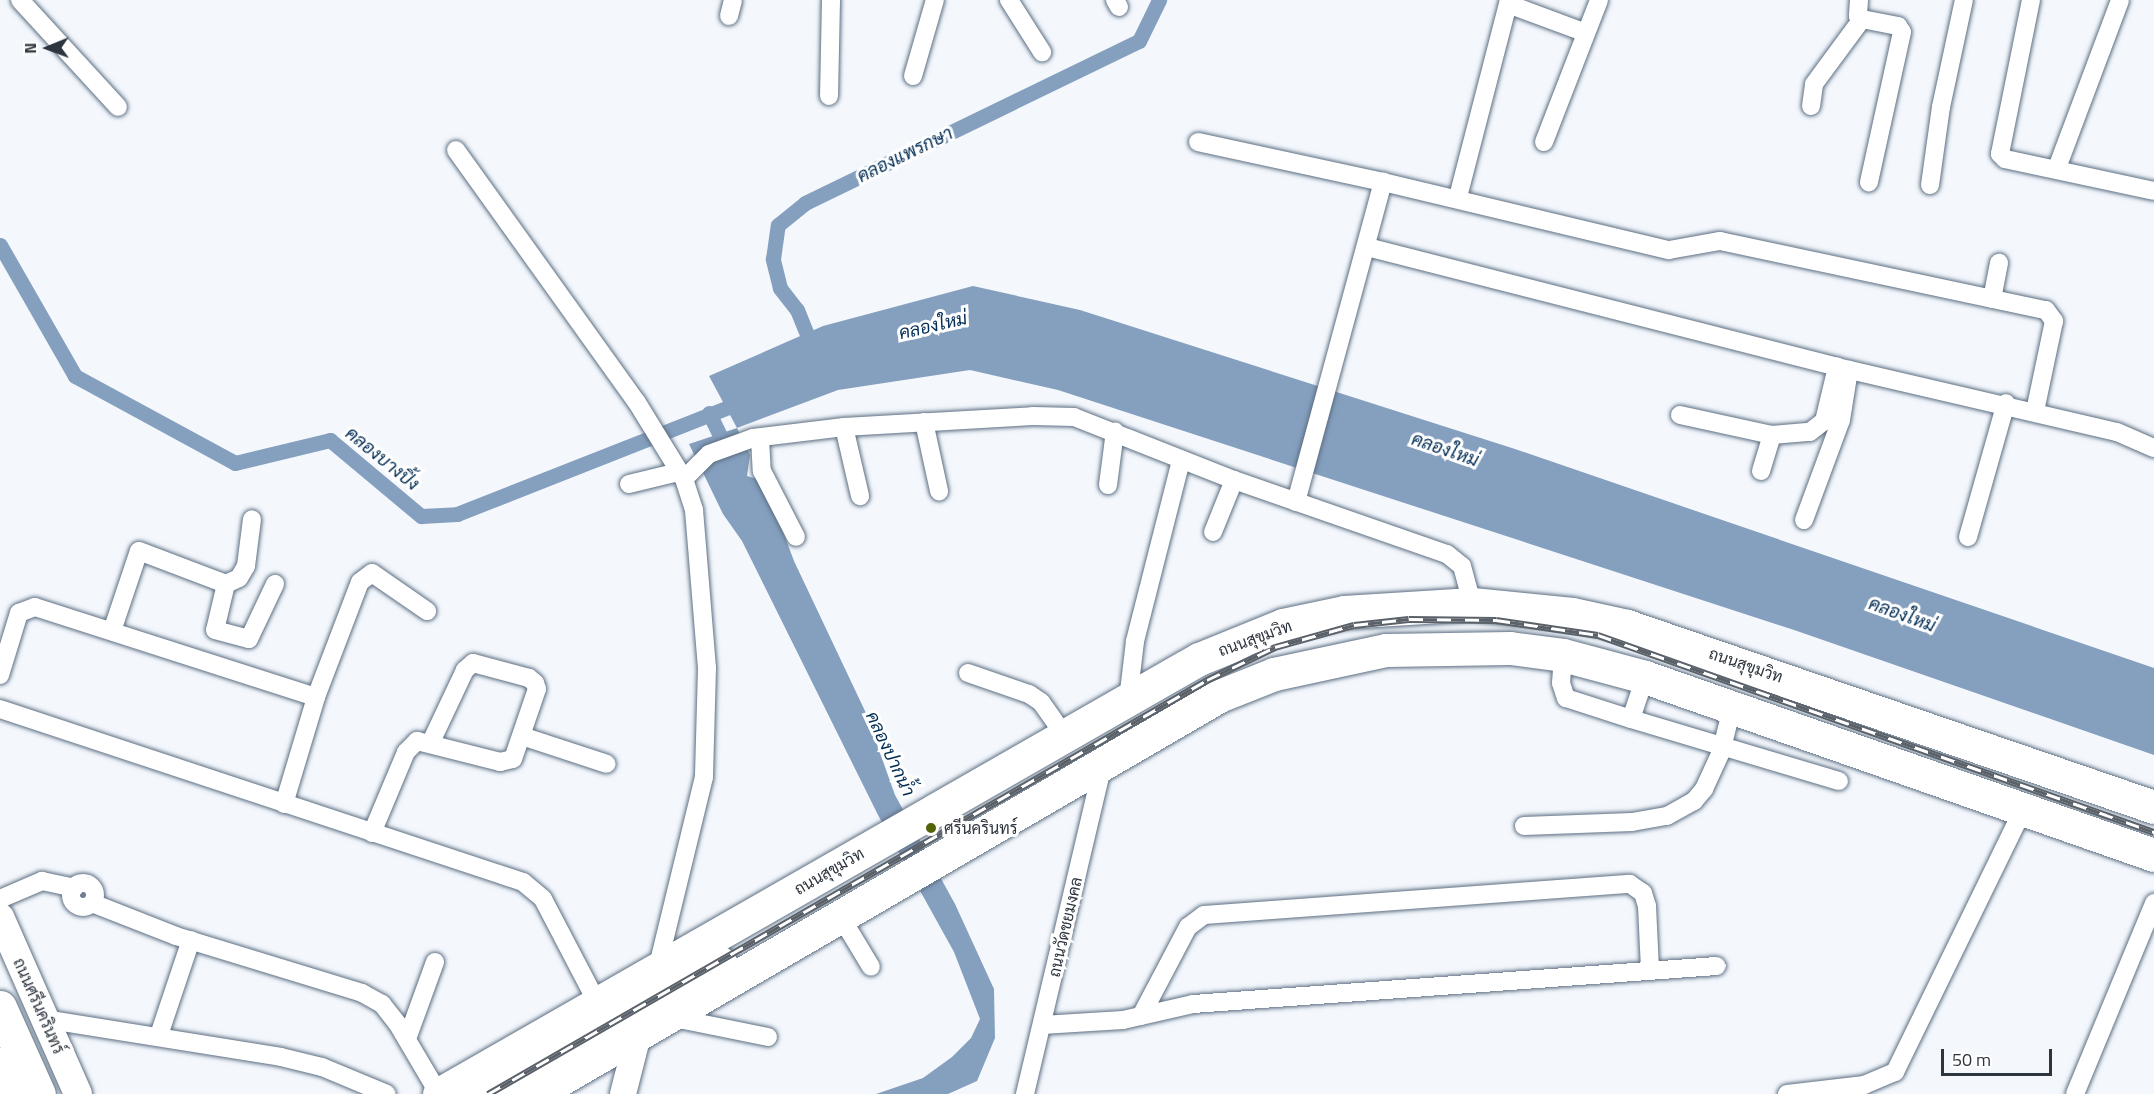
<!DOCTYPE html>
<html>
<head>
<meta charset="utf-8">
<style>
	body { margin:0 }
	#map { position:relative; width:2154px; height:1094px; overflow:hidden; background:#f4f8fd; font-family:"Titillium Web",Sarabun,sans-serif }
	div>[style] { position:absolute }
	.water>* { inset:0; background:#859fbe }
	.canal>* { height:15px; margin:-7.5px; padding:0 7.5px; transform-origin:7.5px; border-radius:7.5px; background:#859fbe }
	.roads { filter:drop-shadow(0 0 2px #5c6e82) drop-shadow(0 0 2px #5c6e82) }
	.street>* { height:18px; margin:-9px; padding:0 9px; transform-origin:9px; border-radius:9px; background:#fff }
	.street>.ring { margin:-9px; padding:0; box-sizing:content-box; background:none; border:18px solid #fff; border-radius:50% }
	.secondary>* { height:26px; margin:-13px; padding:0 13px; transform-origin:13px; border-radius:13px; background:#fff }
	.primary>* { height:28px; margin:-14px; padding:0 14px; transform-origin:14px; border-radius:14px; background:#fff }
	.highway>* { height:33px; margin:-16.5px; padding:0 16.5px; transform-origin:16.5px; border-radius:16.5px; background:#fff }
	.rail>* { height:7px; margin-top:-3.5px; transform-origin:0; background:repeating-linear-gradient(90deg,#fff 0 14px,#5a6169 0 28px); box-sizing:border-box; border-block:2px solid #5a6169 }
	.dots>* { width:16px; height:16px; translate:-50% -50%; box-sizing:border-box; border:3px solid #fff; border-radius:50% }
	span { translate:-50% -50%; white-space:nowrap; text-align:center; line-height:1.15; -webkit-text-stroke:6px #fff; paint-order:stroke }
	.street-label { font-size:16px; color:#2d353e }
	.poi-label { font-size:16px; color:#2d353e }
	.left { translate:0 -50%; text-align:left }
	.water-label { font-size:18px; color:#032d55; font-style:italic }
	.north { position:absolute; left:18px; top:18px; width:60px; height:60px; -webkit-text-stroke:4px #fff; paint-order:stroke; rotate:269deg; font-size:16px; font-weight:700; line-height:24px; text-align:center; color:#2d353e }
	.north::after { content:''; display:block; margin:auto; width:21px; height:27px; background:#2d353e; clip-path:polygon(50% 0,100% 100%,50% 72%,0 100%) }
	.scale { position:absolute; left:1941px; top:1049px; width:111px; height:27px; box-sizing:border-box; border:3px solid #2d353e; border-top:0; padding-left:8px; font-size:18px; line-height:21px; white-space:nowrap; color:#2d353e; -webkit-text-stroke:4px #fff; paint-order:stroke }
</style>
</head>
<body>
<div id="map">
	<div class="water">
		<i style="clip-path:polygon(973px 286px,1080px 310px,1515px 449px,2154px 668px,2154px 755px,1797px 631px,1058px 390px,970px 370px,838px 390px,737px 428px,750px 455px,747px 476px,764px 481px,794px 561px,865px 711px,895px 795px,955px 904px,994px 989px,995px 1038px,977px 1081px,948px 1094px,876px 1094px,923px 1078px,952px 1057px,971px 1038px,980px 1019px,954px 952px,878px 815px,742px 541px,723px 514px,689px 444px,737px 428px,709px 376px,823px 326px)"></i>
	</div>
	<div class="canal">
		<i style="left:0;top:245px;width:151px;rotate:60.2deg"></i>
		<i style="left:75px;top:376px;width:182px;rotate:28.5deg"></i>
		<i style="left:235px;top:463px;width:98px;rotate:-13.6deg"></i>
		<i style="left:330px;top:440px;width:119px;rotate:39.9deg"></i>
		<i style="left:421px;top:516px;width:36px;rotate:-3deg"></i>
		<i style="left:457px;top:514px;width:308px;rotate:-21.5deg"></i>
		<i style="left:806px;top:332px;width:24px;rotate:-112deg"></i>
		<i style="left:797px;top:310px;width:28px;rotate:-128deg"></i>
		<i style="left:780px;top:288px;width:30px;rotate:-104deg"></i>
		<i style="left:773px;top:259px;width:34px;rotate:-82deg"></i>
		<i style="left:778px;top:225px;width:35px;rotate:-39deg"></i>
		<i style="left:805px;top:203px;width:371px;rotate:-25.9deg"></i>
		<i style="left:1139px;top:41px;width:46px;rotate:-64deg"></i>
		<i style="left:709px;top:413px;width:43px;rotate:64deg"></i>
	</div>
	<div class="roads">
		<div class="street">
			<i style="left:20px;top:0;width:145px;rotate:47.5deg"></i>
			<i style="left:1009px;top:0;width:62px;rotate:57.6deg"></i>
			<i style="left:1115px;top:0;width:8px;rotate:60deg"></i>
			<i style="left:1859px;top:0;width:16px;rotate:94deg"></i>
			<i style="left:1858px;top:16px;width:5px;rotate:37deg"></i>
			<i style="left:1862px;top:19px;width:37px;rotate:11deg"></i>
			<i style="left:1898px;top:26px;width:7px;rotate:56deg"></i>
			<i style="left:1902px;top:32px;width:154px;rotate:102.4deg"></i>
			<i style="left:2031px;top:0;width:157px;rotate:101.4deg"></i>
			<i style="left:2000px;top:154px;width:7px;rotate:45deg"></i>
			<i style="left:2005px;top:159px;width:152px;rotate:12.1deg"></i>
			<i style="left:1508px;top:4px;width:83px;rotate:20.4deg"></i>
			<i style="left:729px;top:16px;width:16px;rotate:-76deg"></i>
			<i style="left:913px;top:76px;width:79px;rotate:-73.9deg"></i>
			<i style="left:829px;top:96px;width:96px;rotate:-88.8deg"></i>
			<i style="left:1811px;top:106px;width:22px;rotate:-82deg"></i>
			<i style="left:1814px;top:84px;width:81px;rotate:-53.6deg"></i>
			<i style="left:1198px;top:142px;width:189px;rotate:12.2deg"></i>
			<i style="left:1544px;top:142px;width:152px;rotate:-68.8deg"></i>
			<i style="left:456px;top:150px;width:309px;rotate:54.4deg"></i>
			<i style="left:636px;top:401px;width:92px;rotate:58.4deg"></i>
			<i style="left:684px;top:479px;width:33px;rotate:72deg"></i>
			<i style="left:694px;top:510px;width:159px;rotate:85.3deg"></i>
			<i style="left:707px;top:668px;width:109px;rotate:91.6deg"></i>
			<i style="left:704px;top:777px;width:199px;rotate:103.7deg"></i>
			<i style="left:2057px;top:168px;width:179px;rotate:-69.4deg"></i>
			<i style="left:1930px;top:185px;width:79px;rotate:-82deg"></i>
			<i style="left:1941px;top:107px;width:109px;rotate:-77.9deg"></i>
			<i style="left:1458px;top:197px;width:203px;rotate:-75.5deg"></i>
			<i style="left:1367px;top:247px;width:485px;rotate:14.3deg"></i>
			<i style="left:1837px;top:367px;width:287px;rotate:13.1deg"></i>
			<i style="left:2117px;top:432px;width:40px;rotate:23.4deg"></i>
			<i style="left:1992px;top:299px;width:37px;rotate:-79deg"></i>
			<i style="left:1680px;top:415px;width:94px;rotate:12.3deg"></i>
			<i style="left:1772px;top:435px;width:38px;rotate:-5deg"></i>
			<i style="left:1810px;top:432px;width:18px;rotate:-38deg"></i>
			<i style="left:1824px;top:421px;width:56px;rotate:-76.5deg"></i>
			<i style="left:924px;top:422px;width:71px;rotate:77.7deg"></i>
			<i style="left:844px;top:427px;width:71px;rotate:76.9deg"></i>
			<i style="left:760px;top:438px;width:33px;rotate:87deg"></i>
			<i style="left:762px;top:471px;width:74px;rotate:62.7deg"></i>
			<i style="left:1761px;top:471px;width:38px;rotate:-73deg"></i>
			<i style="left:684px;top:479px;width:35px;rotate:-45deg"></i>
			<i style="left:709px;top:454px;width:47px;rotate:-20deg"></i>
			<i style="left:753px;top:438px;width:92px;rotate:-6.9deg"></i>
			<i style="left:844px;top:427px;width:189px;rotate:-3.3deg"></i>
			<i style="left:1033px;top:416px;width:41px;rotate:1.4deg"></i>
			<i style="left:1074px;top:417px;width:172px;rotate:21.5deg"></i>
			<i style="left:1234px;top:480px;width:225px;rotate:19.2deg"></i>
			<i style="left:1447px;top:554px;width:19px;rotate:39deg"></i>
			<i style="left:1462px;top:566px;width:39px;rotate:75deg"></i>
			<i style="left:629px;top:484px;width:51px;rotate:-13.5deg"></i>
			<i style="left:1108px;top:485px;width:54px;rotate:-82.6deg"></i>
			<i style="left:1296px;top:502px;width:332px;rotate:-74.8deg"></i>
			<i style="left:1383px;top:182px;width:294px;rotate:13.4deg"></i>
			<i style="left:1669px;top:250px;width:52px;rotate:-10deg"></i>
			<i style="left:1720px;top:241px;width:333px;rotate:12deg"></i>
			<i style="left:2046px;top:310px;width:14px;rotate:54deg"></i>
			<i style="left:2054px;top:321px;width:92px;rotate:101.9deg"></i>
			<i style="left:1804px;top:520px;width:107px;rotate:-69.7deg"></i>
			<i style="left:1841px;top:420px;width:51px;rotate:-80.9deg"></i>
			<i style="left:1213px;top:532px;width:56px;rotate:-68deg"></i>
			<i style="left:1968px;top:537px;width:139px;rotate:-74.2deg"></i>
			<i style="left:226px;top:584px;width:47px;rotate:103.4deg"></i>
			<i style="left:215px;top:630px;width:35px;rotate:15deg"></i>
			<i style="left:249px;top:639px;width:61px;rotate:-64.7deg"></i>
			<i style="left:112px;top:631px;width:84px;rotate:-71.4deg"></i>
			<i style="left:139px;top:551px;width:93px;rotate:20.8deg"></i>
			<i style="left:226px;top:584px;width:14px;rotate:-25deg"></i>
			<i style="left:239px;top:578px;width:14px;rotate:-60deg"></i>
			<i style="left:246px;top:566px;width:47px;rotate:-82.7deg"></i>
			<i style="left:1563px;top:655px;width:28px;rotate:94deg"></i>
			<i style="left:1561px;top:683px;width:16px;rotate:72deg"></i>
			<i style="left:1566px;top:698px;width:68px;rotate:17.9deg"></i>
			<i style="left:968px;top:673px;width:65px;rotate:19deg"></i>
			<i style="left:1029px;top:694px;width:14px;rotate:34deg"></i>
			<i style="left:1041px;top:702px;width:42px;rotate:54.8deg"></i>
			<i style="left:0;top:675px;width:65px;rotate:-73deg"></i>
			<i style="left:19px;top:613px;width:17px;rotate:-21deg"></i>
			<i style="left:35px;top:607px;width:295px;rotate:17.8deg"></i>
			<i style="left:1645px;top:677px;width:44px;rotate:108.4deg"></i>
			<i style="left:1631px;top:719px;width:217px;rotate:16.6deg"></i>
			<i style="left:1128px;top:700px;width:59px;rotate:-83.2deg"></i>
			<i style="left:1135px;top:641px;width:187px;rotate:-75.7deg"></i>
			<i style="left:0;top:709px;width:551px;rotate:18.3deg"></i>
			<i style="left:523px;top:882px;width:26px;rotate:40deg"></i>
			<i style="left:543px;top:899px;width:119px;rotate:62.4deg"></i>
			<i style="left:522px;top:736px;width:89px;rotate:18.2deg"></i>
			<i style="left:284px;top:804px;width:112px;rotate:-73.3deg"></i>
			<i style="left:316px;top:697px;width:123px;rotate:-69.1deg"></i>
			<i style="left:360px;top:582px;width:15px;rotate:-37deg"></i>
			<i style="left:372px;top:573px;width:67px;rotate:34.6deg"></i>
			<i style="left:1524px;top:826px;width:108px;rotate:-2.1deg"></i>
			<i style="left:1632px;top:822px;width:36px;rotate:-10deg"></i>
			<i style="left:1667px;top:816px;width:31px;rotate:-29deg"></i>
			<i style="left:1694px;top:801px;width:16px;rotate:-50deg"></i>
			<i style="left:1704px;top:789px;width:41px;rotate:-65.3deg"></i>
			<i style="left:1721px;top:752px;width:45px;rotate:-76deg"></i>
			<i style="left:372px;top:833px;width:88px;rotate:-67.2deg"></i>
			<i style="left:406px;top:752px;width:16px;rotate:-45deg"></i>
			<i style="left:417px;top:741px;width:86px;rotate:14.2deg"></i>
			<i style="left:500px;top:762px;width:13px;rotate:-13deg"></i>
			<i style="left:513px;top:759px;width:74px;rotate:-71.1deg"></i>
			<i style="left:537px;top:689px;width:6px;rotate:-108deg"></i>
			<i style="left:535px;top:683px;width:8px;rotate:-140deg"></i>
			<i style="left:529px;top:678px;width:58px;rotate:-165deg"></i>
			<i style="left:473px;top:663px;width:11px;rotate:139deg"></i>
			<i style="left:465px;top:670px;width:80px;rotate:115.3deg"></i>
			<i class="ring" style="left:71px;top:883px;width:6px;height:6px"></i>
			<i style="left:0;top:899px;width:46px;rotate:-23.2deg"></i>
			<i style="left:42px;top:881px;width:33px;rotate:12deg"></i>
			<i style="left:92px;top:903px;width:90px;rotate:21.4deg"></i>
			<i style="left:176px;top:936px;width:195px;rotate:17deg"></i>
			<i style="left:362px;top:993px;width:23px;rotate:29deg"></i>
			<i style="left:382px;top:1004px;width:24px;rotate:52deg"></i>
			<i style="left:397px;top:1023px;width:82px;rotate:59.4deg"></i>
			<i style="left:841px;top:917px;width:58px;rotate:59deg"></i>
			<i style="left:1141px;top:1016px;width:101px;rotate:-62.2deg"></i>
			<i style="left:1188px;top:927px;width:20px;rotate:-37deg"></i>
			<i style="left:1204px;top:915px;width:427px;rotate:-4.2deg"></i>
			<i style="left:1630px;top:884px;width:16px;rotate:35deg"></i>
			<i style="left:1643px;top:893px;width:14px;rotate:73deg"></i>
			<i style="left:1647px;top:906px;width:64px;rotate:87.3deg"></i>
			<i style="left:669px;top:1017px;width:101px;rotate:11.4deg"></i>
			<i style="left:44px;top:1019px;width:240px;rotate:9.1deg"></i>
			<i style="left:281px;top:1057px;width:42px;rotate:13.7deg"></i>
			<i style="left:322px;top:1067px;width:70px;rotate:22.6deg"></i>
			<i style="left:1042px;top:1025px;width:81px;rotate:-3.5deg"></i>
			<i style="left:1123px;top:1020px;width:72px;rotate:-12.9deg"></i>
			<i style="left:1193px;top:1004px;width:525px;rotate:-4.15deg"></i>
			<i style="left:159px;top:1035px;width:100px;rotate:-71.4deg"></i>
			<i style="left:407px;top:1039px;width:82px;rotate:-70deg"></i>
			<i style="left:1025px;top:1094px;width:342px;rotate:-76.7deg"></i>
			<i style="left:1787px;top:1094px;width:78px;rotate:-6.7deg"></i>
			<i style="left:1864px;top:1085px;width:34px;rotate:-23deg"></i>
			<i style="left:1895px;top:1072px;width:292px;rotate:-64deg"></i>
			<i style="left:2075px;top:1094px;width:207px;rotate:-67.5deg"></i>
		</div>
		<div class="secondary">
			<i style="left:623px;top:1094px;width:61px;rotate:-75.7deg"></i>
		</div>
		<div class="primary">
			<i style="left:0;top:917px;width:193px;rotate:66.2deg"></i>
			<i style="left:0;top:1062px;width:35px;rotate:66deg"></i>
		</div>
		<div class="highway">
			<i style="left:0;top:1007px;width:95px;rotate:65.9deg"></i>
			<i style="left:439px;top:1094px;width:876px;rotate:-29.79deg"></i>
			<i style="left:1199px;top:659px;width:91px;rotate:-22deg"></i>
			<i style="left:1283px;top:625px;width:62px;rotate:-12deg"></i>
			<i style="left:1344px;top:612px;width:128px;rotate:-3.6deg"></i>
			<i style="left:1472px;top:604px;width:101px;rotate:5.7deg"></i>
			<i style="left:1573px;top:614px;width:55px;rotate:12.5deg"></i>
			<i style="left:1627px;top:626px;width:557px;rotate:18.96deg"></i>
			<i style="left:489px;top:1094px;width:266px;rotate:-29.5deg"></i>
			<i style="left:535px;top:1094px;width:791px;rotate:-30.19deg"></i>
			<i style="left:1219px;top:696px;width:59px;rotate:-21.8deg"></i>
			<i style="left:1274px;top:674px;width:115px;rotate:-12.1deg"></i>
			<i style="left:1386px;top:650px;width:124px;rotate:-0.9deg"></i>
			<i style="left:1510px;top:648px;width:53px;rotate:7.5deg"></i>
			<i style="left:1563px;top:655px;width:85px;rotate:15deg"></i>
			<i style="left:1645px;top:677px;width:539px;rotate:19.28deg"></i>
		</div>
	</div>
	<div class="rail">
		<i style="left:488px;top:1094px;width:830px;rotate:-29.93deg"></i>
		<i style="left:1207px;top:680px;width:76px;rotate:-25.9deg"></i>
		<i style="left:1275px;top:647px;width:82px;rotate:-15.6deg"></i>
		<i style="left:1354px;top:625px;width:55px;rotate:-6.2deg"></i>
		<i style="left:1409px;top:619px;width:87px;rotate:0.7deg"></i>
		<i style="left:1496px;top:620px;width:103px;rotate:8.4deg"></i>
		<i style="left:1598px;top:635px;width:590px;rotate:19.51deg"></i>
	</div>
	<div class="dots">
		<i style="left:931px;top:828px;background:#536307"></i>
	</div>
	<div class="street-label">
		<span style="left:1255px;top:638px;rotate:-20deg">ถนนสุขุมวิท</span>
		<span style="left:1746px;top:665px;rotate:19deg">ถนนสุขุมวิท</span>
		<span style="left:829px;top:871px;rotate:-30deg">ถนนสุขุมวิท</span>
		<span style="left:1065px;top:927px;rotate:-77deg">ถนนวัดชยมงคล</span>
		<span style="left:39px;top:1006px;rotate:66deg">ถนนศรีนครินทร์</span>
	</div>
	<div class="poi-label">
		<span class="left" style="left:944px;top:828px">ศรีนครินทร์</span>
	</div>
	<div class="water-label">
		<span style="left:905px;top:155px;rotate:-26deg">คลองแพรกษา</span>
		<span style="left:933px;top:326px;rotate:-13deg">คลองใหม่</span>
		<span style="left:1445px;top:450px;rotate:19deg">คลองใหม่</span>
		<span style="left:382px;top:459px;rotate:39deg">คลองบางปิ้ง</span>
		<span style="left:1902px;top:615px;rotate:20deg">คลองใหม่</span>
		<span style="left:890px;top:754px;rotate:65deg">คลองปากน้ำ</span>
	</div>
	<div class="north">N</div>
	<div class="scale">50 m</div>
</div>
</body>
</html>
